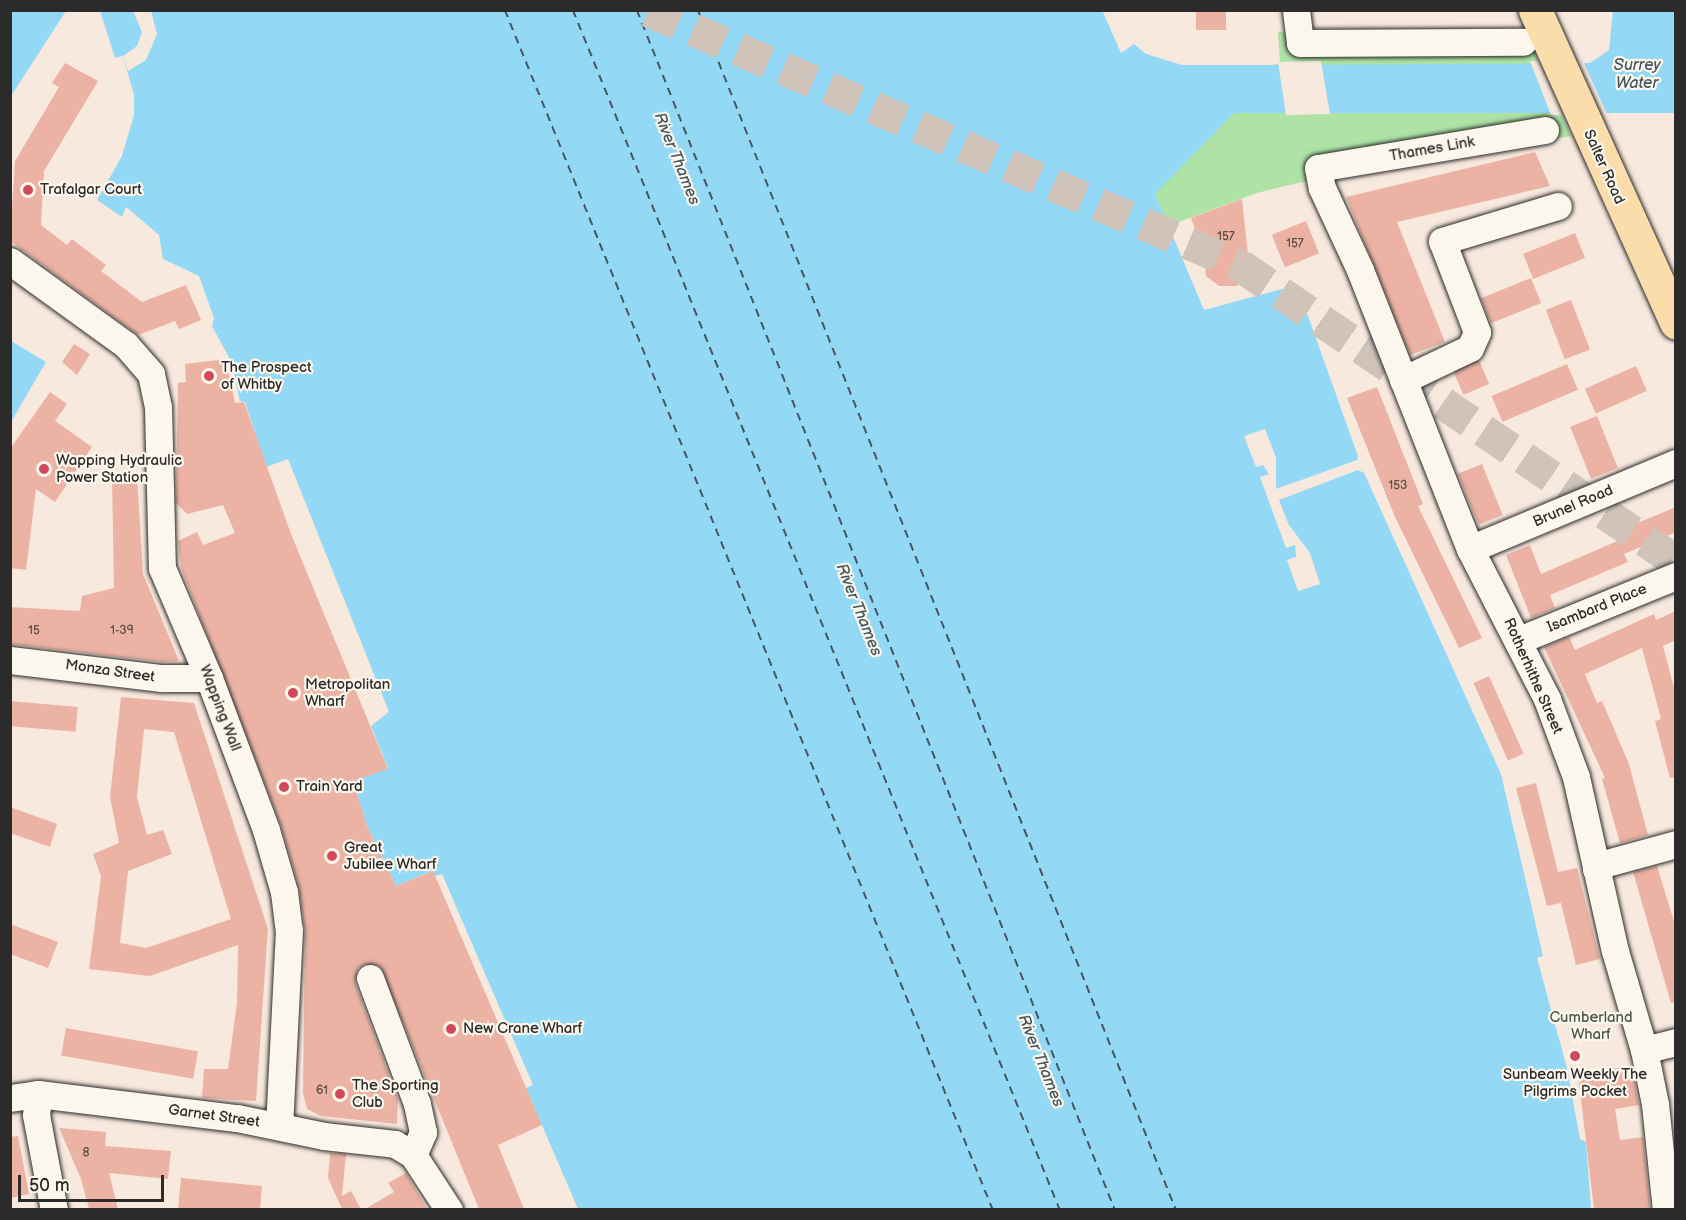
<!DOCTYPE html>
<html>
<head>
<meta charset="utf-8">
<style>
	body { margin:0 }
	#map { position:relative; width:1686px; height:1220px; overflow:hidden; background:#f8e9de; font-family:"Balsamiq Sans",sans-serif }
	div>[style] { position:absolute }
	.green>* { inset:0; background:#aee3a5 }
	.water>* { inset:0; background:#93d8f4 }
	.pier>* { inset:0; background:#f8e9de }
	.ferry>* { height:1.5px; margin-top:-0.75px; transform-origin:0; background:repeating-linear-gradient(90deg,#45565d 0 8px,transparent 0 14px) }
	.building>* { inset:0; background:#ecb3a4; transform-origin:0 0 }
	.major-tunnel>* { height:33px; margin-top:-16.5px; transform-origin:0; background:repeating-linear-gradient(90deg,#cfc3ba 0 33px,transparent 0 49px) }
	.roads { filter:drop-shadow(0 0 2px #2b2b2b) drop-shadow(0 0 2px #2b2b2b) }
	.minor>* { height:27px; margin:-13.5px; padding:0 13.5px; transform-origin:13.5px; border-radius:13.5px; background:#fbf7ec }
	.major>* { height:33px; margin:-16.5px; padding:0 16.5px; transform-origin:16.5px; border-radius:16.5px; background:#fbddab }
	.dots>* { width:16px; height:16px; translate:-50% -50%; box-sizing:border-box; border:3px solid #fbf7ec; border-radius:50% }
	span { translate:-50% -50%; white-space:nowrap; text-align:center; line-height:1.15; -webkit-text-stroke:4.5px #fbf7ec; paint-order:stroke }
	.number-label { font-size:12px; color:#5b4d49 }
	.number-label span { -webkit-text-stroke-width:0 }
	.street-label { font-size:15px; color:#2b2b2b }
	.poi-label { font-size:15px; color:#2b2b2b }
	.left { translate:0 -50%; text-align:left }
	.park-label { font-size:15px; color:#4c594a }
	.water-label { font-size:16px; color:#45565d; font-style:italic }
	.frame { position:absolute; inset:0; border:12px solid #2b2b2b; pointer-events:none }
	.scale { position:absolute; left:18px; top:1175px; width:146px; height:27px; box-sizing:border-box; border:3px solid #2b2b2b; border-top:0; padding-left:8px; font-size:18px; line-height:21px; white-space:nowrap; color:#2b2b2b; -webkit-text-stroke:4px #fbf7ec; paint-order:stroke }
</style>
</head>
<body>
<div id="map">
	<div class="green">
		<i style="clip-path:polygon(1524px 29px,1571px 136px,1298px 183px,1257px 193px,1179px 222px,1170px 230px,1155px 194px,1154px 75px,1280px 64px,1278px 32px)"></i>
	</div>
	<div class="water">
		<i style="clip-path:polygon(1102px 10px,1121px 53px,1134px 44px,1146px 54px,1182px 65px,1262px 65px,1590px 63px,1609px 50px,1613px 11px,1675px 11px,1675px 113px,1234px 113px,1155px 194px,1204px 310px,1297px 285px,1364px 473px,1501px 774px,1543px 956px,1537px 958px,1567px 1068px,1580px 1139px,1586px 1142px,1591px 1209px,578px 1209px,526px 1088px,533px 1085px,442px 874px,435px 876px,432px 871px,396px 886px,367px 826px,353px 781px,388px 768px,371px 726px,389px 712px,288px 459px,266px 467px,245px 402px,240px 401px,231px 361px,212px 326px,214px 318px,199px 276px,163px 259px,159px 235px,126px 207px,122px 217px,97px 200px,122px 156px,134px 115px,134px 95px,123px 56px,115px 58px,100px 11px)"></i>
		<i style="clip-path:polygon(10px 11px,66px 11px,11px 96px,10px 96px)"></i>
		<i style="clip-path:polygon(11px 341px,46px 362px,11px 422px)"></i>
	</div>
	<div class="pier">
		<i style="clip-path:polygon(133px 11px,151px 11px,157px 34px,146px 60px,128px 71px,123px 56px,137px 46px,142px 32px)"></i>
		<i style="clip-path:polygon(1321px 61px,1330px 114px,1286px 115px,1278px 62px)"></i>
		<i style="clip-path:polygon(1530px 61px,1583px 61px,1608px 116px,1551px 115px)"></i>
		<i style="clip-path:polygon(1265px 429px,1276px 458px,1276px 489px,1357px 460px,1358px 455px,1364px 473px,1358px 470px,1279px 500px,1289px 525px,1310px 553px,1320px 584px,1298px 591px,1287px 560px,1296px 557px,1295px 545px,1286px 548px,1260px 477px,1269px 474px,1263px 465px,1256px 467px,1244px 436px)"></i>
	</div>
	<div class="ferry">
		<i style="left:505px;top:10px;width:1295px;rotate:67.87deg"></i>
		<i style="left:573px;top:10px;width:1295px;rotate:67.91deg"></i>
		<i style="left:637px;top:10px;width:1292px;rotate:68.28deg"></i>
		<i style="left:698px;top:10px;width:1292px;rotate:68.28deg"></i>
	</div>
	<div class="building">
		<i style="left:1196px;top:10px;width:30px;height:20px"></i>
		<i style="clip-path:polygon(65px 63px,98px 81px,44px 171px,41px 225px,67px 245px,72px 239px,106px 265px,101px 271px,142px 302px,186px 285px,201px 320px,179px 329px,175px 321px,138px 335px,10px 241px,15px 161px,59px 87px,52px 83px)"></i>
		<i style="clip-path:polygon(1535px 152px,1550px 186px,1397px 222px,1445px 342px,1410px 355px,1346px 197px)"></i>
		<i style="clip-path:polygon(1242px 199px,1250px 273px,1237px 286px,1219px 286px,1206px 276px,1203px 251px,1191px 218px)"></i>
		<i style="left:1306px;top:221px;width:35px;height:37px;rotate:68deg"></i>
		<i style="left:1575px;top:233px;width:27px;height:56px;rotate:68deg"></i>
		<i style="left:1531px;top:278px;width:27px;height:54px;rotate:68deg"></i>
		<i style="left:1571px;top:300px;width:53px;height:27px;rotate:69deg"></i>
		<i style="clip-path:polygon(74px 344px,90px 354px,77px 375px,62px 362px)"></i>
		<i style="clip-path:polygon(226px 359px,235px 403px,244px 402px,291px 534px,388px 769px,353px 781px,367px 826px,396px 886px,433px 871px,542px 1125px,498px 1145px,524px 1209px,479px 1209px,380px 966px,364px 964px,358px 968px,355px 983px,398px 1099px,397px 1124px,321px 1116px,307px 1109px,303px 1093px,305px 931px,299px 888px,281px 825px,181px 568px,178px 541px,197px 532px,203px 545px,235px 533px,223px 505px,187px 514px,176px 503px,178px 383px,186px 382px,185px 364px)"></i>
		<i style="left:1479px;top:360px;width:26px;height:28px;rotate:67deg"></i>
		<i style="left:1567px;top:364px;width:28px;height:82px;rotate:67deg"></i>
		<i style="left:1636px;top:366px;width:27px;height:56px;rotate:66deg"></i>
		<i style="clip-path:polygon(1377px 387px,1423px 504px,1418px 506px,1482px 638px,1459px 648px,1395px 517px,1347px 398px)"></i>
		<i style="clip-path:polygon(50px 392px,67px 404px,55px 421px,92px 447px,55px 502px,36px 489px,26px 570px,10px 568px,10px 449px)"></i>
		<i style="left:1597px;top:416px;width:56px;height:29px;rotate:68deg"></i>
		<i style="left:1482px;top:464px;width:55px;height:26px;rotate:68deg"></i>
		<i style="clip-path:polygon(137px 476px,143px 574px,179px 661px,163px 662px,10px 644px,10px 607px,80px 611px,82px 596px,114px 588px,112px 477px)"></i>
		<i style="clip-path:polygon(1676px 507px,1676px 532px,1624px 554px,1628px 562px,1550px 595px,1555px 608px,1531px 618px,1506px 555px,1530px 545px,1541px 574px,1622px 539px,1618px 531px)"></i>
		<i style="clip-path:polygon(1676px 611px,1676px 640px,1663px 646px,1676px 695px,1676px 777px,1670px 778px,1655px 721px,1661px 719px,1642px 648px,1585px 674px,1597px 703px,1602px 701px,1629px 764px,1648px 835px,1620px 843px,1602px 779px,1605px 778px,1544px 647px,1569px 637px,1575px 650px,1654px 614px,1656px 620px)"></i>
		<i style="left:1489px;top:676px;width:85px;height:17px;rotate:66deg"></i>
		<i style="clip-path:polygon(evenodd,121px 697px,194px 703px,268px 929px,256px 1101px,202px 1098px,204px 1069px,228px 1069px,237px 1003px,238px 945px,150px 976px,89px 969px,101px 876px,93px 854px,119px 843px,110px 797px,121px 697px,144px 729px,174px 732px,231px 919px,146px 948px,120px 943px,128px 871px,172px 854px,163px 830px,147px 835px,137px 797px,144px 729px)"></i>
		<i style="left:10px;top:701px;width:68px;height:25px;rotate:5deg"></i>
		<i style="clip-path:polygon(1536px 783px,1558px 872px,1577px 868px,1600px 959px,1576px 965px,1561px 903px,1547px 906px,1516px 788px)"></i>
		<i style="clip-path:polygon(10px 807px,57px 824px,50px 847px,10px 833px)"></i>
		<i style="clip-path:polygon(1657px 866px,1676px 928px,1676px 1002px,1671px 1003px,1633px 872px)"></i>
		<i style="clip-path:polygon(10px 924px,58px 942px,48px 968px,10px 954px)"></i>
		<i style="left:66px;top:1028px;width:134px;height:28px;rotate:10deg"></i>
		<i style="clip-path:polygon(1631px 1066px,1639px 1105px,1615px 1109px,1620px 1140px,1643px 1137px,1650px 1209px,1594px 1209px,1578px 1074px)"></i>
		<i style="clip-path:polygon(59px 1128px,106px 1132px,105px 1146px,171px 1151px,168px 1179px,109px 1173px,118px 1209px,89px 1209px,81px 1179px)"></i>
		<i style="clip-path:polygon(18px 1136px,29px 1194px,10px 1198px,10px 1137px)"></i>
		<i style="clip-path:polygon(330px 1153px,346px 1154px,342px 1196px,351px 1191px,361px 1209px,342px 1209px,328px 1178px)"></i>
		<i style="clip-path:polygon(406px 1173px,427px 1209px,365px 1209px,394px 1192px,388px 1183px)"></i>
		<i style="clip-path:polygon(181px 1178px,262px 1186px,260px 1209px,178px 1209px)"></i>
	</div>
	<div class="major-tunnel">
		<i style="left:648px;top:10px;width:645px;rotate:23.3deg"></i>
		<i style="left:1240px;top:265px;width:527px;rotate:34.17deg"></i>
	</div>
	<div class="roads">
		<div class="minor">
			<i style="left:1296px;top:10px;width:33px;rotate:83deg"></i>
			<i style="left:1300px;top:43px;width:223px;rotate:-0.3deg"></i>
			<i style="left:1545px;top:130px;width:230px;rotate:170.5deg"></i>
			<i style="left:1318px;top:168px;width:20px;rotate:79deg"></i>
			<i style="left:1322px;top:188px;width:90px;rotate:65.1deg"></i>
			<i style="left:1360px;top:270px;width:300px;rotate:68.5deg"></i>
			<i style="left:1470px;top:549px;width:169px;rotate:62.8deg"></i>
			<i style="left:1547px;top:699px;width:83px;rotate:69.6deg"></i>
			<i style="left:1576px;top:777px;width:178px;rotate:77.4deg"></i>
			<i style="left:1615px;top:951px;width:103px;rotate:73.7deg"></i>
			<i style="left:1644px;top:1050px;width:55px;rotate:78.5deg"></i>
			<i style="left:1655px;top:1104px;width:107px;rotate:84.1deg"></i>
			<i style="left:10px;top:261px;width:143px;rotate:35.9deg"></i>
			<i style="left:126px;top:345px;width:38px;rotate:49deg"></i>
			<i style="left:151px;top:374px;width:34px;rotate:78deg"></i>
			<i style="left:158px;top:407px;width:161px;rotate:88.6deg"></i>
			<i style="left:162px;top:568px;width:120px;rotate:66.9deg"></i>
			<i style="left:209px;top:678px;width:162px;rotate:69.4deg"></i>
			<i style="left:266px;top:830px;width:65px;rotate:73.8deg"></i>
			<i style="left:284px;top:892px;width:38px;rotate:83deg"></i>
			<i style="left:289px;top:930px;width:195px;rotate:92.9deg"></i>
			<i style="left:1403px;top:380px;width:74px;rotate:-25.5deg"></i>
			<i style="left:1470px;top:348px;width:17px;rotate:-66deg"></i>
			<i style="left:1477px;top:332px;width:97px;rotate:-111deg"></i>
			<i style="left:1442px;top:241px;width:121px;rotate:-16.8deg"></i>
			<i style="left:1470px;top:549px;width:223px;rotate:-22.7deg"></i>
			<i style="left:1519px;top:640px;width:170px;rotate:-22.2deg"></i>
			<i style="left:10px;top:660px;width:153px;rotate:6.8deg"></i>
			<i style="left:162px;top:678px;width:47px"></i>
			<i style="left:1596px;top:869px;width:9px;rotate:-36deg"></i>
			<i style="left:1603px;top:864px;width:76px;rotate:-15.3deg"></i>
			<i style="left:370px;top:978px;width:134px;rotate:69.5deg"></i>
			<i style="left:417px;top:1104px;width:29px;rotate:78deg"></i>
			<i style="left:423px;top:1132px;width:25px;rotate:113deg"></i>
			<i style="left:1644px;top:1050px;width:33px;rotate:-14deg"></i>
			<i style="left:38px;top:1094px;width:21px;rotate:95deg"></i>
			<i style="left:36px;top:1115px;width:97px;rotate:79.3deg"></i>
			<i style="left:10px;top:1098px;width:28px;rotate:-8deg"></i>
			<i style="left:38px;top:1094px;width:200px;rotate:6.9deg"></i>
			<i style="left:237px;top:1118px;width:89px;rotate:11.7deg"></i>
			<i style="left:324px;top:1136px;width:71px;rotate:6.4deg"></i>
			<i style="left:395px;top:1144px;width:21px;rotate:31deg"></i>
			<i style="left:413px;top:1155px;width:66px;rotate:56.8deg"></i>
		</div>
		<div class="major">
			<i style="left:1535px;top:10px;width:343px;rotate:65.7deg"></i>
		</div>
	</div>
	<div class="dots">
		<i style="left:28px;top:190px;background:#d1495b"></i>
		<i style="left:209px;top:376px;background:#d1495b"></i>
		<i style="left:44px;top:469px;background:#d1495b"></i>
		<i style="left:293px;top:693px;background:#d1495b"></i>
		<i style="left:284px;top:787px;background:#d1495b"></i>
		<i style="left:332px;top:856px;background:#d1495b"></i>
		<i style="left:451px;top:1029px;background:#d1495b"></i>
		<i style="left:1575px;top:1056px;background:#d1495b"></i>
		<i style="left:340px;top:1094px;background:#d1495b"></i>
	</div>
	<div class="number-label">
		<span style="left:1226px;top:237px">157</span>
		<span style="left:1295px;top:244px">157</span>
		<span style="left:1398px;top:486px">153</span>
		<span style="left:34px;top:631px">15</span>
		<span style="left:122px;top:631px">1-39</span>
		<span style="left:322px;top:1091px">61</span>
		<span style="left:86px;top:1153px">8</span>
	</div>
	<div class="street-label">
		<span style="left:1432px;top:149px;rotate:-10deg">Thames Link</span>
		<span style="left:1604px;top:167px;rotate:66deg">Salter Road</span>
		<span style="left:1573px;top:506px;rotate:-23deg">Brunel Road</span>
		<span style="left:1597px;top:608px;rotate:-22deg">Isambard Place</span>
		<span style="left:110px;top:671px;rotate:8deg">Monza Street</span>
		<span style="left:1533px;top:676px;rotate:66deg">Rotherhithe Street</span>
		<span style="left:220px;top:708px;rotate:69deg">Wapping Wall</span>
		<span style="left:214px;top:1116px;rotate:8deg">Garnet Street</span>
	</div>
	<div class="poi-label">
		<span class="left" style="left:40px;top:190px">Trafalgar Court</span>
		<span class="left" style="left:221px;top:376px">The Prospect<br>of Whitby</span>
		<span class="left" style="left:56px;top:469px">Wapping Hydraulic<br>Power Station</span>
		<span class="left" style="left:305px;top:693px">Metropolitan<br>Wharf</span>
		<span class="left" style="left:296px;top:787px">Train Yard</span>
		<span class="left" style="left:344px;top:856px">Great<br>Jubilee Wharf</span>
		<span class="left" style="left:463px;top:1029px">New Crane Wharf</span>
		<span style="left:1575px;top:1083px">Sunbeam Weekly The<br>Pilgrims Pocket</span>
		<span class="left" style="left:352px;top:1094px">The Sporting<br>Club</span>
	</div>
	<div class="park-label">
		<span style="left:1591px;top:1026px">Cumberland<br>Wharf</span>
	</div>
	<div class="water-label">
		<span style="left:1637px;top:75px">Surrey<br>Water</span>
		<span style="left:676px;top:159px;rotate:68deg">River Thames</span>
		<span style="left:858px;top:610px;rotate:68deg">River Thames</span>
		<span style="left:1040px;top:1061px;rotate:68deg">River Thames</span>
	</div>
	<div class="frame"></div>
	<div class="scale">50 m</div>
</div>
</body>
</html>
